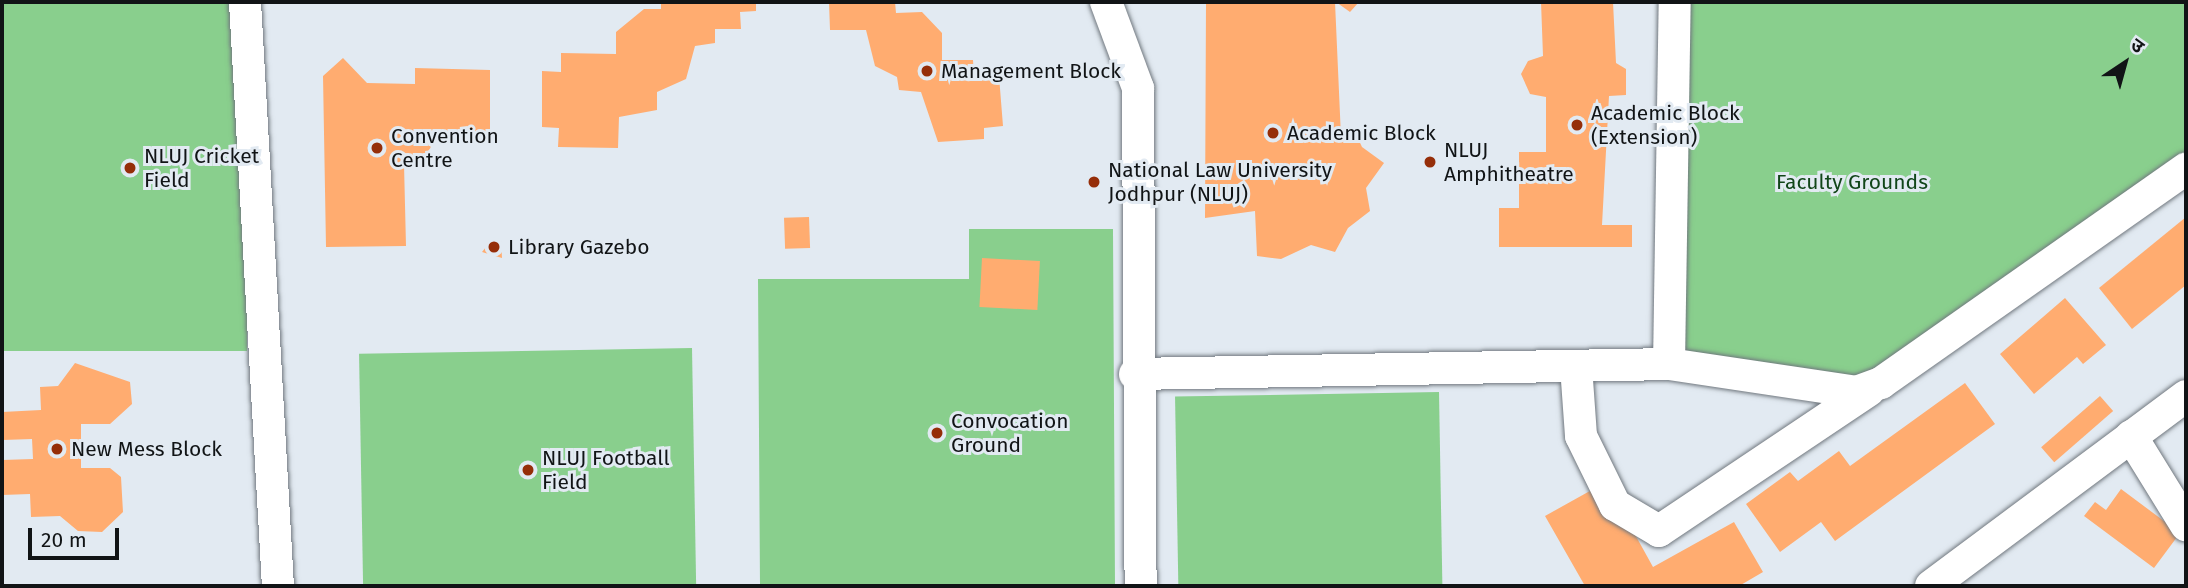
<!DOCTYPE html>
<html>
<head>
<meta charset="utf-8">
<style>
	body { margin:0 }
	#map { position:relative; width:2188px; height:588px; overflow:hidden; background:#e2eaf2; font-family:"Fira Sans","Noto Sans Devanagari",sans-serif }
	div>[style] { position:absolute }
	.green>* { inset:0; background:#89cf8d; transform-origin:0 0 }
	.building>* { inset:0; background:#ffac70; transform-origin:0 0 }
	.roads { filter:drop-shadow(0 0 2px #71787f) drop-shadow(0 0 2px #71787f) }
	.minor>* { height:32px; margin:-16px; padding:0 16px; transform-origin:16px; border-radius:16px; background:#fff }
	.dots>* { width:19px; height:19px; translate:-50% -50%; box-sizing:border-box; border:4px solid #e2eaf2; border-radius:50% }
	span { translate:-50% -50%; white-space:nowrap; text-align:center; line-height:1.15; -webkit-text-stroke:6px #e2eaf2; paint-order:stroke }
	.poi-label { font-size:21px; color:#111416 }
	.left { translate:0 -50%; text-align:left }
	.park-label { font-size:21px; color:#114619 }
	.frame { position:absolute; inset:0; border:4px solid #111416; pointer-events:none }
	.north { position:absolute; left:2090px; top:28px; width:70px; height:70px; -webkit-text-stroke:5px #e2eaf2; paint-order:stroke; rotate:36deg; font-size:19px; font-weight:700; line-height:28px; text-align:center; color:#111416 }
	.north::after { content:''; display:block; margin:auto; width:24px; height:32px; background:#111416; clip-path:polygon(50% 0,100% 100%,50% 72%,0 100%) }
	.scale { position:absolute; left:28px; top:528px; width:91px; height:32px; box-sizing:border-box; border:4px solid #111416; border-top:0; padding-left:9px; font-size:21px; line-height:24px; white-space:nowrap; color:#111416; -webkit-text-stroke:5px #e2eaf2; paint-order:stroke }
</style>
</head>
<body>
<div id="map">
	<div class="green">
		<i style="left:2px;top:2px;width:245px;height:349px"></i>
		<i style="clip-path:polygon(1675px 2px,2186px 2px,2186px 160px,1881px 383px,1669px 364px)"></i>
		<i style="clip-path:polygon(969px 229px,1113px 229px,1115px 586px,760px 586px,758px 279px,969px 279px)"></i>
		<i style="left:692px;top:348px;width:238px;height:333px;rotate:89deg"></i>
		<i style="left:1439px;top:392px;width:194px;height:264px;rotate:89deg"></i>
	</div>
	<div class="building">
		<i style="clip-path:polygon(661px 2px,756px 2px,756px 11px,740px 12px,741px 29px,715px 29px,715px 43px,695px 46px,686px 79px,657px 92px,657px 110px,619px 117px,618px 148px,558px 147px,559px 128px,542px 127px,542px 71px,561px 72px,561px 53px,616px 54px,616px 32px,644px 9px,661px 9px)"></i>
		<i style="clip-path:polygon(829px 2px,895px 2px,896px 13px,922px 12px,942px 33px,942px 60px,973px 60px,974px 77px,999px 76px,1003px 126px,984px 128px,984px 139px,938px 142px,921px 92px,899px 90px,897px 77px,875px 66px,866px 30px,830px 30px)"></i>
		<i style="clip-path:polygon(1206px 2px,1335px 2px,1341px 137px,1354px 130px,1362px 147px,1384px 163px,1366px 188px,1370px 211px,1348px 228px,1335px 252px,1311px 245px,1281px 259px,1257px 256px,1255px 211px,1205px 218px)"></i>
		<i style="clip-path:polygon(1336px 2px,1359px 2px,1350px 12px)"></i>
		<i style="clip-path:polygon(1541px 2px,1613px 2px,1616px 63px,1626px 69px,1626px 95px,1609px 96px,1602px 225px,1632px 225px,1632px 247px,1499px 247px,1499px 208px,1519px 208px,1519px 152px,1546px 152px,1546px 97px,1530px 94px,1521px 74px,1528px 61px,1543px 56px)"></i>
		<i style="clip-path:polygon(343px 58px,367px 83px,415px 84px,415px 68px,490px 70px,490px 132px,442px 133px,418px 164px,404px 164px,406px 246px,326px 247px,323px 76px)"></i>
		<i style="left:809px;top:217px;width:31px;height:25px;rotate:88deg"></i>
		<i style="clip-path:polygon(2186px 217px,2186px 285px,2132px 329px,2099px 288px)"></i>
		<i style="clip-path:polygon(491px 241px,501px 241px,502px 258px,482px 252px)"></i>
		<i style="left:982px;top:258px;width:58px;height:49px;rotate:3deg"></i>
		<i style="clip-path:polygon(2065px 298px,2106px 345px,2083px 364px,2077px 357px,2034px 394px,2000px 354px)"></i>
		<i style="clip-path:polygon(75px 363px,130px 382px,132px 404px,110px 424px,81px 424px,81px 468px,110px 468px,121px 477px,123px 512px,102px 532px,78px 531px,60px 516px,31px 517px,30px 494px,2px 495px,2px 460px,33px 459px,32px 439px,3px 440px,2px 412px,41px 410px,40px 387px,58px 386px)"></i>
		<i style="clip-path:polygon(1965px 383px,1995px 424px,1835px 541px,1821px 522px,1780px 552px,1746px 504px,1790px 472px,1798px 481px,1839px 451px,1850px 466px)"></i>
		<i style="left:2100px;top:396px;width:20px;height:78px;rotate:49deg"></i>
		<i style="clip-path:polygon(1606px 482px,1653px 567px,1734px 522px,1763px 572px,1739px 586px,1585px 586px,1545px 516px)"></i>
		<i style="clip-path:polygon(2121px 489px,2180px 533px,2154px 568px,2084px 516px,2095px 502px,2106px 510px)"></i>
	</div>
	<div class="roads">
		<div class="minor">
			<i style="left:245px;top:2px;width:585px;rotate:86.77deg"></i>
			<i style="left:1106px;top:2px;width:92px;rotate:69.6deg"></i>
			<i style="left:1138px;top:88px;width:498px;rotate:89.7deg"></i>
			<i style="left:1669px;top:364px;width:362px;rotate:-89.1deg"></i>
			<i style="left:1576px;top:366px;width:70px;rotate:85.9deg"></i>
			<i style="left:1581px;top:436px;width:77px;rotate:63.8deg"></i>
			<i style="left:1615px;top:505px;width:51px;rotate:30.6deg"></i>
			<i style="left:1659px;top:531px;width:252px;rotate:-33.8deg"></i>
			<i style="left:1135px;top:374px;width:534px;rotate:-1.07deg"></i>
			<i style="left:1669px;top:364px;width:189px;rotate:8.5deg"></i>
			<i style="left:1856px;top:392px;width:27px;rotate:-20deg"></i>
			<i style="left:1881px;top:383px;width:373px;rotate:-35.1deg"></i>
			<i style="left:2131px;top:436px;width:105px;rotate:58.3deg"></i>
			<i style="left:1931px;top:586px;width:318px;rotate:-36.7deg"></i>
		</div>
	</div>
	<div class="dots">
		<i style="left:927px;top:71px;background:#952e09"></i>
		<i style="left:1577px;top:125px;background:#952e09"></i>
		<i style="left:1273px;top:133px;background:#952e09"></i>
		<i style="left:377px;top:148px;background:#952e09"></i>
		<i style="left:1430px;top:162px;background:#952e09"></i>
		<i style="left:130px;top:168px;background:#952e09"></i>
		<i style="left:1094px;top:182px;background:#952e09"></i>
		<i style="left:494px;top:247px;background:#952e09"></i>
		<i style="left:937px;top:433px;background:#952e09"></i>
		<i style="left:57px;top:449px;background:#952e09"></i>
		<i style="left:528px;top:470px;background:#952e09"></i>
	</div>
	<div class="poi-label">
		<span class="left" style="left:941px;top:71px">Management Block</span>
		<span class="left" style="left:1591px;top:125px">Academic Block<br>(Extension)</span>
		<span class="left" style="left:1287px;top:133px">Academic Block</span>
		<span class="left" style="left:391px;top:148px">Convention<br>Centre</span>
		<span class="left" style="left:1444px;top:162px">NLUJ<br>Amphitheatre</span>
		<span class="left" style="left:144px;top:168px">NLUJ Cricket<br>Field</span>
		<span class="left" style="left:1108px;top:182px">National Law University<br>Jodhpur (NLUJ)</span>
		<span class="left" style="left:508px;top:247px">Library Gazebo</span>
		<span class="left" style="left:951px;top:433px">Convocation<br>Ground</span>
		<span class="left" style="left:71px;top:449px">New Mess Block</span>
		<span class="left" style="left:542px;top:470px">NLUJ Football<br>Field</span>
	</div>
	<div class="park-label">
		<span style="left:1852px;top:182px">Faculty Grounds</span>
	</div>
	<div class="frame"></div>
	<div class="north">उ</div>
	<div class="scale">20 m</div>
</div>
</body>
</html>
